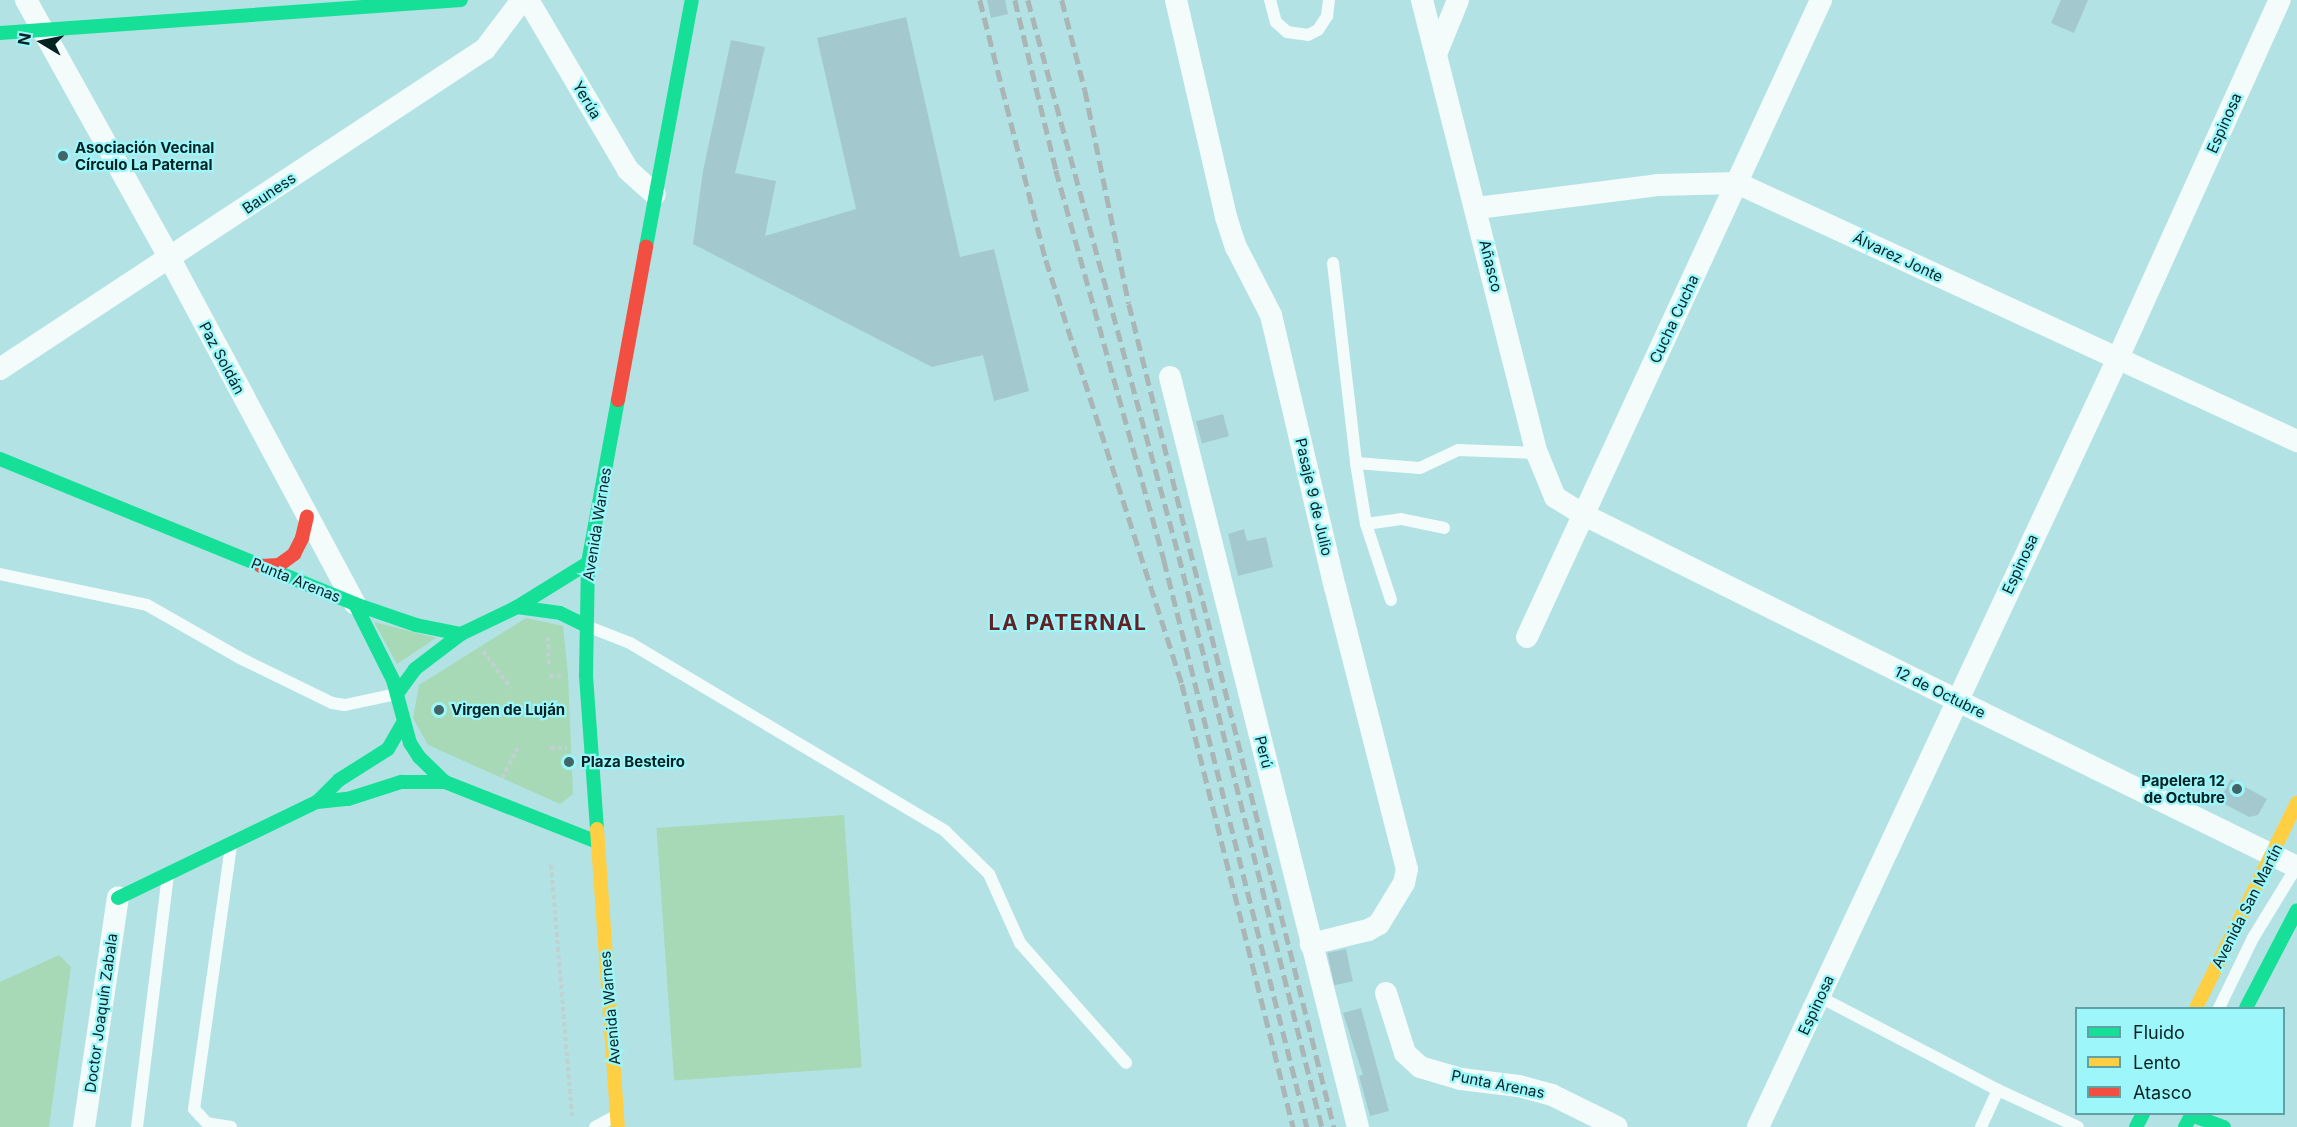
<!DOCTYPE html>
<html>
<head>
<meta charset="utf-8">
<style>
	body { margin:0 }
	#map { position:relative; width:2297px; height:1127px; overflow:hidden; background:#b2e2e4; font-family:Inter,sans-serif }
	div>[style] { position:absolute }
	.green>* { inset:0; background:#a7d9b6; transform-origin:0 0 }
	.building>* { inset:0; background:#a3c9cf; transform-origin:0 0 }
	.path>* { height:4px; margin-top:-2px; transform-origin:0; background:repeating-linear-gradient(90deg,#c1d0d1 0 4.5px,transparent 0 7.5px) }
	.lane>* { height:12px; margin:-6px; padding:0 6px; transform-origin:6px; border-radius:6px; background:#f3fbfb }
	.street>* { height:22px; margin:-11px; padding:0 11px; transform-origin:11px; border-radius:11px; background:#f3fbfb }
	.fast>* { height:14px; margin:-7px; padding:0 7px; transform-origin:7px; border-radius:7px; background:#16e098 }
	.slow>* { height:14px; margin:-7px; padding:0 7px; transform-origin:7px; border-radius:7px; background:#ffcf43 }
	.jam>* { height:14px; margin:-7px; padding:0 7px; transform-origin:7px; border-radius:7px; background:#f24e42 }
	.rail>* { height:4.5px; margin-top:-2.25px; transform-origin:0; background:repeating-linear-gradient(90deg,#aab5b5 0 12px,transparent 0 18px) }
	.dots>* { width:16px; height:16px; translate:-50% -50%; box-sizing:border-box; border:3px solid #9cf6fa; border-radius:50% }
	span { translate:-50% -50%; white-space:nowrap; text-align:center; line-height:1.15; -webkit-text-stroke:4.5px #9cf6fa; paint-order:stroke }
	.street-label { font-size:15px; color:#052223 }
	.poi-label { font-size:15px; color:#052223; font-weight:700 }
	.left { translate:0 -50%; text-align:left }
	.right { translate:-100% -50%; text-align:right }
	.district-label { font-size:21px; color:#652025; font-weight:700; letter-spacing:1.5px }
	.legend { position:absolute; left:2075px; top:1007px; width:210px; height:108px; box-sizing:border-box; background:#9cf6fa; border:2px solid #60a1a4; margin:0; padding:8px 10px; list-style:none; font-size:18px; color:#052223 }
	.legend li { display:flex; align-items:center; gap:12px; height:30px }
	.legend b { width:30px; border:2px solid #60a1a4 }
	.north { position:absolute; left:12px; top:12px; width:60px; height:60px; -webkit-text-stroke:4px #9cf6fa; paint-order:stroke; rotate:280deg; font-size:16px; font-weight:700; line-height:24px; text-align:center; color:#052223 }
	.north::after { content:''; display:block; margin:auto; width:21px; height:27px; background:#052223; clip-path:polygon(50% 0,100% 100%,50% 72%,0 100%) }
</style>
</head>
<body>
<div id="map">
	<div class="green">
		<i style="clip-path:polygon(526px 618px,563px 626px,568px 675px,573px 794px,560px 804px,428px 745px,413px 718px,419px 685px)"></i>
		<i style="clip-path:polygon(374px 622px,436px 638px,397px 664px)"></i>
		<i style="left:844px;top:815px;width:253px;height:188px;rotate:86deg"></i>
		<i style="clip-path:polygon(59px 955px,71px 967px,49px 1127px,0 1127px,0 982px)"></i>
	</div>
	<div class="building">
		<i style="clip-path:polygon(987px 0,1005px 0,1008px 14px,991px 18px)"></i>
		<i style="clip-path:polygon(2061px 0,2088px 0,2074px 33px,2051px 23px)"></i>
		<i style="clip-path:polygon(906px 17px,960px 257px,994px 249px,1029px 391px,994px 401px,983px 355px,932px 367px,693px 244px,703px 171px,731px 40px,765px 47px,735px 173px,776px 181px,765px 236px,856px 209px,817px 38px)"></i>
		<i style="left:1223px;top:414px;width:23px;height:28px;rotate:75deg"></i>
		<i style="clip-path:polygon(1244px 529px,1247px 541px,1266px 537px,1273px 567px,1238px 576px,1228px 534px)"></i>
		<i style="clip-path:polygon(2231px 779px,2267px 799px,2258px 815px,2249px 817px,2219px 801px)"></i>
		<i style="left:1346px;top:949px;width:33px;height:19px;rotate:78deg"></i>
		<i style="clip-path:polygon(1361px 1008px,1389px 1111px,1370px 1116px,1359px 1076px,1363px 1075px,1343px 1013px)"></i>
	</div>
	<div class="path">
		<i style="left:548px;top:637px;width:29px;rotate:88deg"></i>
		<i style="left:483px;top:651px;width:46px;rotate:52.9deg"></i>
		<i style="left:549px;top:676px;width:13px"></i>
		<i style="left:550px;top:748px;width:17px"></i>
		<i style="left:502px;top:778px;width:34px;rotate:-62deg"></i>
		<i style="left:551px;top:865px;width:253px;rotate:85.2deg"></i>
	</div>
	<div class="lane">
		<i style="left:1270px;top:0;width:23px;rotate:75deg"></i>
		<i style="left:1276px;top:22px;width:15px;rotate:42deg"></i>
		<i style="left:1287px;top:32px;width:21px;rotate:8deg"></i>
		<i style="left:1308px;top:35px;width:11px;rotate:-27deg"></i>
		<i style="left:1318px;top:30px;width:17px;rotate:-57deg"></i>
		<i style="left:1327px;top:16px;width:16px;rotate:-83deg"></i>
		<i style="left:1333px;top:263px;width:201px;rotate:83.4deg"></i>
		<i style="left:1356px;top:463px;width:64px;rotate:4.5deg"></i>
		<i style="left:1420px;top:468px;width:42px;rotate:-25.3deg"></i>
		<i style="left:1458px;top:450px;width:79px;rotate:2.2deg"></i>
		<i style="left:1356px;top:463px;width:62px;rotate:80.7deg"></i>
		<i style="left:1366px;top:524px;width:80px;rotate:71.8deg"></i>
		<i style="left:1366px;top:524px;width:35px;rotate:-8deg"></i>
		<i style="left:1401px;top:519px;width:44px;rotate:11.8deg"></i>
		<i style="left:0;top:574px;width:150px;rotate:11.9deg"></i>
		<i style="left:147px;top:605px;width:105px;rotate:29.7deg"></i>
		<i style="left:238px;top:657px;width:105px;rotate:26.1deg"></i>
		<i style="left:332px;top:703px;width:13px;rotate:9deg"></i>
		<i style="left:345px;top:705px;width:52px;rotate:-12.2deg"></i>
		<i style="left:589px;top:627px;width:44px;rotate:21.3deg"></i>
		<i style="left:630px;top:643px;width:367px;rotate:30.8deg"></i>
		<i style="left:945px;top:831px;width:62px;rotate:44.3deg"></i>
		<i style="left:989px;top:874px;width:76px;rotate:65.8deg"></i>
		<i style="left:1020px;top:943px;width:160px;rotate:48.5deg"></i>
		<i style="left:1820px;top:997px;width:201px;rotate:27.6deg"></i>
		<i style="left:1998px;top:1090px;width:41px;rotate:114.7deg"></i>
		<i style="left:2219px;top:1008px;width:78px;rotate:-64.1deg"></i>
		<i style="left:2253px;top:938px;width:84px;rotate:-58.6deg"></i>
		<i style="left:1998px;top:1090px;width:88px;rotate:24.8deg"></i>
		<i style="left:137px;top:1127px;width:253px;rotate:-83deg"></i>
		<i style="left:231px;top:1127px;width:24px;rotate:-171deg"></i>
		<i style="left:207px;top:1123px;width:19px;rotate:-133deg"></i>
		<i style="left:194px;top:1109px;width:266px;rotate:-82deg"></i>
		<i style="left:595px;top:1127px;width:21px;rotate:-28deg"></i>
	</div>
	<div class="street">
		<i style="left:26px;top:0;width:296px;rotate:60.9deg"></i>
		<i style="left:170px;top:259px;width:391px;rotate:61.8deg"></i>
		<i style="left:528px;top:0;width:197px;rotate:59.5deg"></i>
		<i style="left:628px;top:170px;width:36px;rotate:42deg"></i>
		<i style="left:1176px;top:0;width:223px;rotate:77deg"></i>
		<i style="left:1226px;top:217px;width:32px;rotate:72deg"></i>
		<i style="left:1236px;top:247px;width:76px;rotate:62.8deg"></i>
		<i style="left:1271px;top:315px;width:279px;rotate:76.8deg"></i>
		<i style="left:1335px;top:587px;width:291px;rotate:75.7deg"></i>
		<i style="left:1407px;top:869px;width:14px;rotate:102deg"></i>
		<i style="left:1404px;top:883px;width:48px;rotate:121.4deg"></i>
		<i style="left:1379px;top:924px;width:13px;rotate:151deg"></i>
		<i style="left:1368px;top:930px;width:59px;rotate:166.2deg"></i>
		<i style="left:1422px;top:0;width:467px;rotate:75.8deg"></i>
		<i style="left:1537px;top:453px;width:48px;rotate:67.8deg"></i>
		<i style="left:1555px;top:497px;width:34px;rotate:32deg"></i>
		<i style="left:1584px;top:515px;width:415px;rotate:26.4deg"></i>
		<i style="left:1956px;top:700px;width:380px;rotate:26.1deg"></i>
		<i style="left:1436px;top:54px;width:58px;rotate:-67.8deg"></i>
		<i style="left:1477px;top:208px;width:182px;rotate:-7.2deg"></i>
		<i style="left:1658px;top:185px;width:79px;rotate:-1.5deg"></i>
		<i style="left:1737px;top:183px;width:617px;rotate:24.74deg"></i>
		<i style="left:0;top:369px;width:581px;rotate:-33.42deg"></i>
		<i style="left:485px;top:49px;width:61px;rotate:-52.9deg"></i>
		<i style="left:1170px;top:377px;width:773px;rotate:75.93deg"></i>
		<i style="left:1527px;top:637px;width:702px;rotate:-65.22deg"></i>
		<i style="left:1386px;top:993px;width:63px;rotate:72.4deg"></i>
		<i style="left:1405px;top:1053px;width:21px;rotate:43deg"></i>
		<i style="left:1420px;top:1067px;width:43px;rotate:16.3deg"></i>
		<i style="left:1461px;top:1079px;width:58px;rotate:6.9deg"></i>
		<i style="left:1519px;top:1086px;width:34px;rotate:15deg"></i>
		<i style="left:1552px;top:1095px;width:72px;rotate:26.2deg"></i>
		<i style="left:84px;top:1127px;width:232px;rotate:-81.6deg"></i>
		<i style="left:1758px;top:1127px;width:849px;rotate:-64.91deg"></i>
		<i style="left:2118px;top:358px;width:393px;rotate:-65.7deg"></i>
	</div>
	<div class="fast">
		<i style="left:0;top:33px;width:462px;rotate:-4.1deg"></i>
		<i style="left:646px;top:247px;width:251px;rotate:-79.5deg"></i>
		<i style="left:0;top:459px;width:383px;rotate:22.2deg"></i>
		<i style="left:355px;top:604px;width:65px;rotate:19deg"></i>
		<i style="left:416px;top:625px;width:46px;rotate:11.3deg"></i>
		<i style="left:355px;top:604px;width:85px;rotate:63.4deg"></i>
		<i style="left:393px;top:680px;width:65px;rotate:74.9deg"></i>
		<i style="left:410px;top:743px;width:17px;rotate:57deg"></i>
		<i style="left:419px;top:757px;width:36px;rotate:44deg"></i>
		<i style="left:517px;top:607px;width:43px;rotate:7.9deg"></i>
		<i style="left:560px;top:613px;width:28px;rotate:26deg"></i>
		<i style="left:397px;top:694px;width:31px;rotate:-54deg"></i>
		<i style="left:415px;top:669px;width:58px;rotate:-37.3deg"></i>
		<i style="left:461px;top:634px;width:62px;rotate:-25.7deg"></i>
		<i style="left:517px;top:607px;width:84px;rotate:-31.8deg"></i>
		<i style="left:317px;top:802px;width:31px;rotate:-6deg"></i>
		<i style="left:348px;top:799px;width:56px;rotate:-17.8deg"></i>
		<i style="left:401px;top:782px;width:44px"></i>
		<i style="left:445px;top:782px;width:163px;rotate:21.5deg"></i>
		<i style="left:597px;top:829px;width:154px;rotate:-94.1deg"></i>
		<i style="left:586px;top:675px;width:112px;rotate:-89deg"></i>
		<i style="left:588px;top:563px;width:166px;rotate:-79.6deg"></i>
		<i style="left:118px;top:898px;width:221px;rotate:-25.8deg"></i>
		<i style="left:317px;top:802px;width:31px;rotate:-45deg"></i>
		<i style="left:339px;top:780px;width:58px;rotate:-32.3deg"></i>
		<i style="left:388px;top:749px;width:32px;rotate:-60deg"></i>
		<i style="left:2246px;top:1008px;width:110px;rotate:-62.5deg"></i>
		<i style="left:2191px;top:1115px;width:35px;rotate:20deg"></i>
		<i style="left:2136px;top:1127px;width:15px;rotate:-62deg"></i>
		<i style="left:2185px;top:1127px;width:15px;rotate:-62deg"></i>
	</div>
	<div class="slow">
		<i style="left:597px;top:829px;width:299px;rotate:86deg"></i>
		<i style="left:2196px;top:1008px;width:229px;rotate:-63.8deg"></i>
	</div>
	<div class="jam">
		<i style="left:618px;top:400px;width:156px;rotate:-79.6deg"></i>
		<i style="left:261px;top:566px;width:18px;rotate:-3deg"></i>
		<i style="left:279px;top:565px;width:19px;rotate:-36deg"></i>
		<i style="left:294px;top:554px;width:18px;rotate:-63deg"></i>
		<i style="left:302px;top:538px;width:22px;rotate:-77deg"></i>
	</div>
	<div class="rail">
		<i style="left:980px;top:0;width:268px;rotate:75.8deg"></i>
		<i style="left:1046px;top:260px;width:445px;rotate:72.2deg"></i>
		<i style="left:1182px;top:684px;width:457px;rotate:75.9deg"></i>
		<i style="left:1015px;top:0;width:175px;rotate:76.4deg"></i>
		<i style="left:1056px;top:170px;width:405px;rotate:74.5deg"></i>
		<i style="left:1164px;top:560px;width:585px;rotate:75.84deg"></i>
		<i style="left:1028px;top:0;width:576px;rotate:74.81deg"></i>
		<i style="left:1179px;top:556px;width:589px;rotate:75.94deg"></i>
		<i style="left:1062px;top:0;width:93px;rotate:75.7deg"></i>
		<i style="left:1085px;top:90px;width:218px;rotate:78.4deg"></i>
		<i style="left:1129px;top:304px;width:848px;rotate:76.01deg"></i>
	</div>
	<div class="dots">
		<i style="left:63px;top:156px;background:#426567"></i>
		<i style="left:439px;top:710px;background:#426567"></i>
		<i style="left:569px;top:762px;background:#426567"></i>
		<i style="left:2237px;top:789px;background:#426567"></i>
	</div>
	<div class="street-label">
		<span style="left:587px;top:100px;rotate:59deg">Yerúa</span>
		<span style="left:2224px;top:123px;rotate:-66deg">Espinosa</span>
		<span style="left:269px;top:193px;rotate:-34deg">Bauness</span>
		<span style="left:1898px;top:257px;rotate:25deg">Álvarez Jonte</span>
		<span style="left:1491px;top:266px;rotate:76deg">Añasco</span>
		<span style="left:1674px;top:319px;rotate:-65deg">Cucha Cucha</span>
		<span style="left:222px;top:358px;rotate:62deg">Paz Soldán</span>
		<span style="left:1314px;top:497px;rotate:77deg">Pasaje 9 de Julio</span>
		<span style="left:597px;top:524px;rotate:-81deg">Avenida Warnes</span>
		<span style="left:2020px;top:564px;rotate:-65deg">Espinosa</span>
		<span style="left:296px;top:580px;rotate:22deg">Punta Arenas</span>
		<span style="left:1940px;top:692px;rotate:26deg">12 de Octubre</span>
		<span style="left:1264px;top:752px;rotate:76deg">Perú</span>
		<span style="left:2247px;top:906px;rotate:-63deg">Avenida San Martín</span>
		<span style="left:1816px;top:1005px;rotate:-65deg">Espinosa</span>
		<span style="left:610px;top:1008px;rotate:-95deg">Avenida Warnes</span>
		<span style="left:101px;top:1013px;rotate:-82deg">Doctor Joaquín Zabala</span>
		<span style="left:1498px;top:1084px;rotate:11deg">Punta Arenas</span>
	</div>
	<div class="poi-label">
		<span class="left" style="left:75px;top:156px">Asociación Vecinal<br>Círculo La Paternal</span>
		<span class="left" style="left:451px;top:710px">Virgen de Luján</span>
		<span class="left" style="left:581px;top:762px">Plaza Besteiro</span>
		<span class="right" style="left:2225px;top:789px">Papelera 12<br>de Octubre</span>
	</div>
	<div class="district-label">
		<span style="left:1068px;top:623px">LA PATERNAL</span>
	</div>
	<ul class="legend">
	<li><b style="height:8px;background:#16e098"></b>Fluido</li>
	<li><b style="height:8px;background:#ffcf43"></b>Lento</li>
	<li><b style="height:8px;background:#f24e42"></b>Atasco</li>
	</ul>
	<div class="north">N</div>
</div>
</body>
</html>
